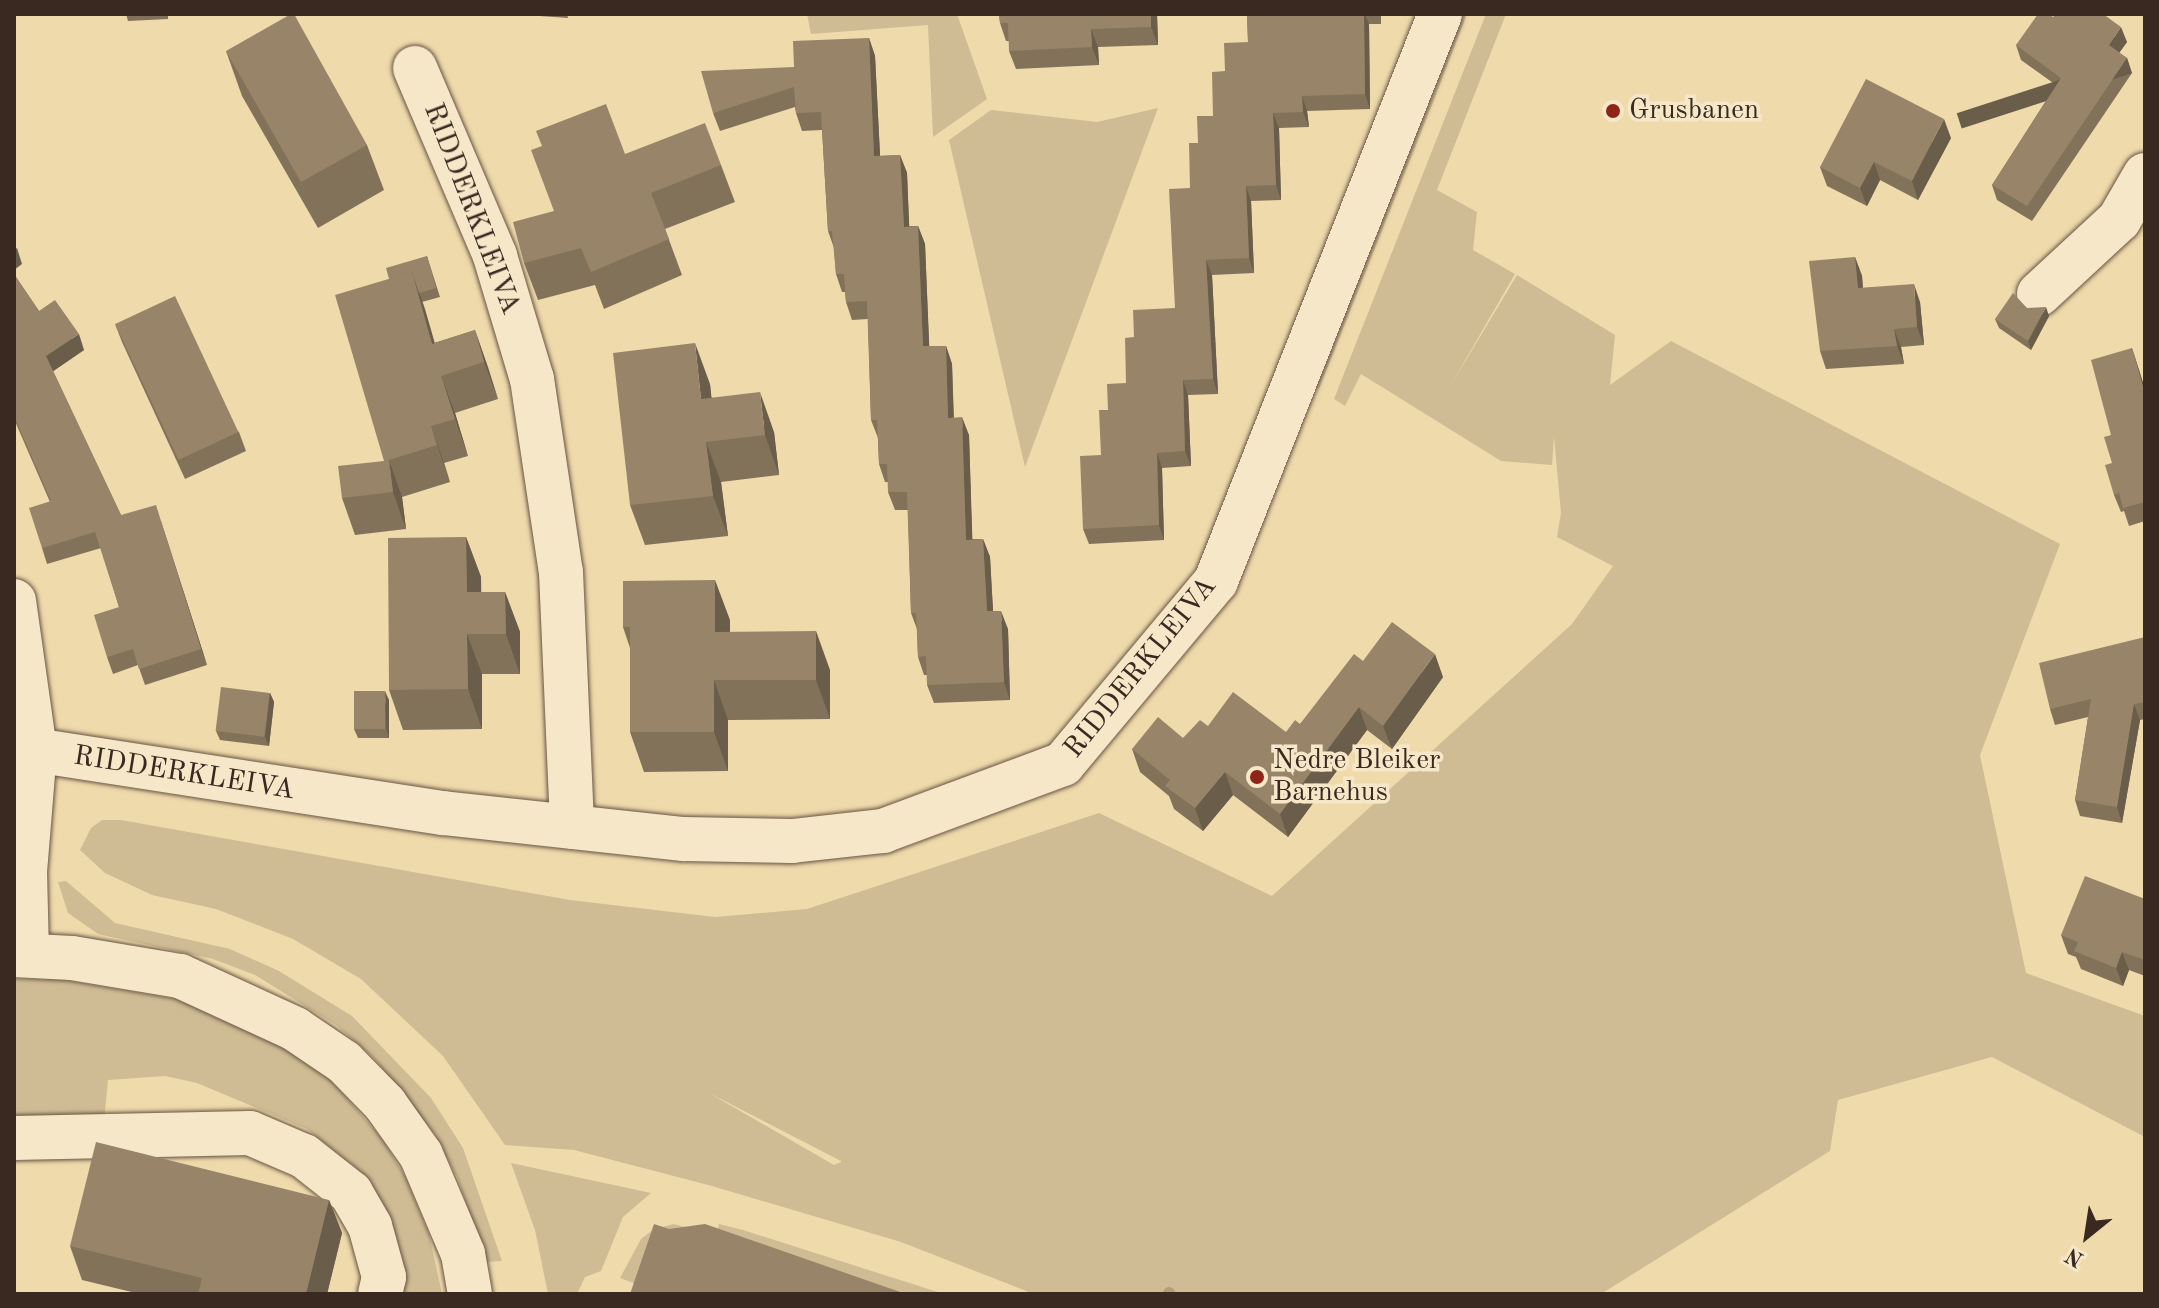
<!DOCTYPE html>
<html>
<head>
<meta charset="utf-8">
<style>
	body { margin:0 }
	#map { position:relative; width:2159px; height:1308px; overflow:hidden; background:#efdaab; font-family:"Old Standard TT",serif }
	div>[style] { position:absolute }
	.green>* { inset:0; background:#d0bc94 }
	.stream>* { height:12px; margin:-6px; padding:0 6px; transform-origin:6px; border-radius:6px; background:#b19e7c }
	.roads { filter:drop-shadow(0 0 2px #675544) drop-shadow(0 0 2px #675544) }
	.street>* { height:44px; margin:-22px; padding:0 22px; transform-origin:22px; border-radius:22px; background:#f5e7c8 }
	.secondary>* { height:44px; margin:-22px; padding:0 22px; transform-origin:22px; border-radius:22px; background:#f5e7c8 }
	.wall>* { inset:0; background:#83725a }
	.shaded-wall>* { inset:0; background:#6a5d4a; transform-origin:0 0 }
	.building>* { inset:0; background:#988569; transform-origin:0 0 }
	.dots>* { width:22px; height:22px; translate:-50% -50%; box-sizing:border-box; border:4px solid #f5e7c8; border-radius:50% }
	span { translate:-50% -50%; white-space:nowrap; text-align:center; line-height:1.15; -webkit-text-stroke:7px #f5e7c8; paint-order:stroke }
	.poi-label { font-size:28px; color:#3a2921 }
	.left { translate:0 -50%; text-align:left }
	.street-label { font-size:28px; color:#3a2921 }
	.frame { position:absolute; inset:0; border:16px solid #3a2921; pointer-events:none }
	.north { position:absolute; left:2047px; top:1196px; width:80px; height:80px; -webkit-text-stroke:6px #f5e7c8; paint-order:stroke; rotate:210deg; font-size:22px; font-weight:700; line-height:32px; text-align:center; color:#3a2921 }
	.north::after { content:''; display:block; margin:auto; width:28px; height:36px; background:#3a2921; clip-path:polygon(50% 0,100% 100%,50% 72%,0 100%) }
</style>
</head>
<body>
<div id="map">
	<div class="green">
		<i style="clip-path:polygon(807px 14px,957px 14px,987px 99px,933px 137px,928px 25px,811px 34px)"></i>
		<i style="clip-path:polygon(1459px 14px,1467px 14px,1434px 100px,1319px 389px,1312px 387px)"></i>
		<i style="clip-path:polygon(evenodd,1486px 14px,1506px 14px,1437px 190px,1477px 212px,1473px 250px,1515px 274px,1448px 390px,1517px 275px,1615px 335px,1610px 385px,1671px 341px,2060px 544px,1980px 755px,2026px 973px,2145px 1016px,2145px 1137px,1992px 1057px,1838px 1100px,1830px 1151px,1601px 1294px,1034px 1294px,901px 1242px,712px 1186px,574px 1150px,505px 1145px,443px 1056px,361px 979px,293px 939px,216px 909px,152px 895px,105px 873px,80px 850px,91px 828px,102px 820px,121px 820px,570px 900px,715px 917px,807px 909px,1099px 813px,1272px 896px,1572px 624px,1613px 566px,1557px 537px,1561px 513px,1554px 437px,1552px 465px,1501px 461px,1361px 374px,1345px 406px,1334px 399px,1486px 14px,709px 1093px,841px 1161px,841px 1162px,834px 1165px,709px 1093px)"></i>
		<i style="clip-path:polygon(1158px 108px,1025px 467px,949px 140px,991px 110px,1097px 122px)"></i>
		<i style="clip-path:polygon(66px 881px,115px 923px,230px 949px,279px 971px,352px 1016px,431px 1098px,463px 1148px,502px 1261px,487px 1262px,457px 1177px,435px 1134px,374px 1058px,336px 1025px,255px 975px,213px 959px,98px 934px,68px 913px,58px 882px)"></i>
		<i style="clip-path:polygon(14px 979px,63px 980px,176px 999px,276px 1042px,333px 1082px,383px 1140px,406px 1178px,429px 1234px,442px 1294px,397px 1294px,387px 1221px,357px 1169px,307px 1129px,197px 1083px,165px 1076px,108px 1080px,104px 1120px,14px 1122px)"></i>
		<i style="clip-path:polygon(511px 1163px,651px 1193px,623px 1217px,601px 1271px,585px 1277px,577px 1294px,548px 1294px,535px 1230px)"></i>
		<i style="clip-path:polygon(674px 1224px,716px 1235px,719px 1224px,743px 1230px,944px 1294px,655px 1291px,620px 1278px,641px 1239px,654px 1229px)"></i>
	</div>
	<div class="stream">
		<i style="left:1169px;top:1293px;width:1px;rotate:45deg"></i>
	</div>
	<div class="roads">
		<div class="street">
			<i style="left:415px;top:68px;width:204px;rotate:66.9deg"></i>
			<i style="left:495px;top:256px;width:128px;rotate:73.3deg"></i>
			<i style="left:532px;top:379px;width:195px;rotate:81.5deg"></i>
			<i style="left:561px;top:572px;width:255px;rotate:87.5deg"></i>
			<i style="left:2039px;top:294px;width:109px;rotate:-42.8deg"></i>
			<i style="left:2119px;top:220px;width:52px;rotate:-60deg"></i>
			<i style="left:14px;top:601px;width:150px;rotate:82deg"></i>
			<i style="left:35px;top:750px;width:121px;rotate:94.7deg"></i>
			<i style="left:25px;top:871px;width:84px;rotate:88.6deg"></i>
			<i style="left:35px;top:750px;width:413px;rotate:8.8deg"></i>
			<i style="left:443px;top:813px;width:242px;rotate:6.2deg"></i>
			<i style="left:684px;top:839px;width:108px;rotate:1.1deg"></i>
			<i style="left:792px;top:841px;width:92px;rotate:-6.3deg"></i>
			<i style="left:883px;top:831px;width:192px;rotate:-20.4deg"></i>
			<i style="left:1063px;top:764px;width:239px;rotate:-50.1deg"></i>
			<i style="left:1216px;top:581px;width:610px;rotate:-68.44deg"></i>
			<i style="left:14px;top:1138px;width:236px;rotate:-1.2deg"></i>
			<i style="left:250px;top:1133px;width:59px;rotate:23.1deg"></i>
			<i style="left:304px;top:1156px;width:60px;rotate:38.2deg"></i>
			<i style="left:351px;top:1193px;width:38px;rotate:60deg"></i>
			<i style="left:370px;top:1226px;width:53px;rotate:74.6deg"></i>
			<i style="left:384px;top:1277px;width:17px;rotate:103deg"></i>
		</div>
		<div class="secondary">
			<i style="left:14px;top:955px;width:58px;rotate:3deg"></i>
			<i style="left:72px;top:958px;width:109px;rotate:9.5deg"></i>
			<i style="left:180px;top:976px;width:127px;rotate:24.7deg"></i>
			<i style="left:295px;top:1029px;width:59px;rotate:34deg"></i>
			<i style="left:344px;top:1062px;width:59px;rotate:45.7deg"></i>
			<i style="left:385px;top:1104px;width:62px;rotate:54.8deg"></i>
			<i style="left:421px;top:1155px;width:108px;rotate:67deg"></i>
			<i style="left:463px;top:1254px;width:41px;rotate:80.1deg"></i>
		</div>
	</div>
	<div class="wall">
		<i style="clip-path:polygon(126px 14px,168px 14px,168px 19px,128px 21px)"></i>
		<i style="clip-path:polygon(511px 14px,567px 14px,568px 18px)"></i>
		<i style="clip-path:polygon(999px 14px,1157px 14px,1158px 45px,1098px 47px,1099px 65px,1016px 69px,1009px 51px,1009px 41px,1006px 41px,1000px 23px)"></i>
		<i style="clip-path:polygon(1247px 14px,1381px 14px,1381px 24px,1369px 24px,1370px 109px,1307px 111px,1309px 127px,1279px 128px,1281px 200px,1251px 201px,1254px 273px,1212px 275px,1218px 394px,1188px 395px,1191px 466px,1162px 468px,1164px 540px,1089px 544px,1083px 529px,1101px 455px,1108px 410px,1126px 383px,1134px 337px,1175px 308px,1190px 188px,1198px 143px,1213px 116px,1225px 71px,1248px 42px)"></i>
		<i style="clip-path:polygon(2053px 17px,2127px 42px,2119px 53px,2127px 58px,2132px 73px,2032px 221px,1997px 200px,1992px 185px,2056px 85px,2021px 60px,2016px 45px)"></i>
		<i style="clip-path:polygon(869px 38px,875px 56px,880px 156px,900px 155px,907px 173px,909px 226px,918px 226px,925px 244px,929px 346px,946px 346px,952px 364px,954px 418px,969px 435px,972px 539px,983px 539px,990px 557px,993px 611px,1008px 629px,1010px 700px,934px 703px,927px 685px,927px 675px,924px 675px,918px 657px,917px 629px,911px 613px,908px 510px,895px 510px,888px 492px,888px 482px,885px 482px,879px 464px,878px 438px,871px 420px,868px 319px,852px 320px,846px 302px,845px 292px,842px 292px,836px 274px,834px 248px,828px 231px,822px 130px,802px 131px,796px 113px,795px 107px,720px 131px,713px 113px,794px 67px)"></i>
		<i style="clip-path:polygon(226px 51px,367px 145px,384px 190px,318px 228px,242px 96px)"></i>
		<i style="clip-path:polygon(1951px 138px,1918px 200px,1880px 180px,1867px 206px,1827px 186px,1820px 167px)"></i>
		<i style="clip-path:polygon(625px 154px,721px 165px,735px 202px,665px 229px,682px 275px,604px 309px,595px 285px,538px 300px,524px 263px,554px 211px)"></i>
		<i style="clip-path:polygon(427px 256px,440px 297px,422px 302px,434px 343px,475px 330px,498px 399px,455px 413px,468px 456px,444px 463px,450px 482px,402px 497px,406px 529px,355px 535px,342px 498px,384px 461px,389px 279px)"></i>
		<i style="clip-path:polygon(1855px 257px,1862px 276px,1863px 288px,1920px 302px,1924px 345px,1901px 347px,1904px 364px,1826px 369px,1820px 351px)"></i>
		<i style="clip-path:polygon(14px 274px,39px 311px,84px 350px,53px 371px,121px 515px,161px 521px,207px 665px,145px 685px,138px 665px,113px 674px,107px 657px,119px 607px,101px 548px,47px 564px,42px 548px,50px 502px,14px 419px)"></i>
		<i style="clip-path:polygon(2027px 308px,2049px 316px,2031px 350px,1999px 328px,1995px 319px)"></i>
		<i style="clip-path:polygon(115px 324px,239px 432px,246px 451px,185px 479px,122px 342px)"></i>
		<i style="clip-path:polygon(2132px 348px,2145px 389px,2145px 521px,2129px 526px,2124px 511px,2121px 512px,2114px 495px,2111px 435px)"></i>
		<i style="clip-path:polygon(710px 384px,711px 397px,774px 432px,779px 475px,721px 482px,728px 536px,645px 545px,630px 505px)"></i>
		<i style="clip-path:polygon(466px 537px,481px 577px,481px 592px,505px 592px,520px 632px,520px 674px,482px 674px,482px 729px,403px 730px,389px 690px)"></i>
		<i style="clip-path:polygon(730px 620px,730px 632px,830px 670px,830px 719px,728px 720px,728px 771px,644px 772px,630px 732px,630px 648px,623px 627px)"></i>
		<i style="clip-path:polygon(2145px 637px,2145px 719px,2140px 720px,2122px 823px,2080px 816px,2075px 800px,2088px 717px,2055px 725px,2050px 709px)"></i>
		<i style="clip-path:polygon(1363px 661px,1443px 677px,1392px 749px,1367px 730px,1288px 837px,1233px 795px,1203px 831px,1174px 809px,1169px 796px,1140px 772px,1132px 749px,1183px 738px,1208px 726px,1286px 732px,1300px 724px)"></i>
		<i style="clip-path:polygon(270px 693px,274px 702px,269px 746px,220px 740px,216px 731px)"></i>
		<i style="clip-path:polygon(389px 700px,389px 738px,358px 738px,354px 729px)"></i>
		<i style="clip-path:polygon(2145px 899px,2145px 976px,2129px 970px,2123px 986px,2081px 969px,2076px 957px,2068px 954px,2061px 935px)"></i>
		<i style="clip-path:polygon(329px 1200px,342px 1233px,327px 1294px,140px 1294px,82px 1280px,70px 1246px)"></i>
	</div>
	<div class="shaded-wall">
		<i style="clip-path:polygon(1151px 14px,1157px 14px,1158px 45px,1151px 27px)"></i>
		<i style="clip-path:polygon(1364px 14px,1365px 14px,1369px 24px,1370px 109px,1365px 94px)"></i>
		<i style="clip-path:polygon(2121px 27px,2127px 42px,2114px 60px,2109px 45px)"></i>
		<i style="clip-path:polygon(1091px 29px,1098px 47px,1099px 65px,1092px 47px)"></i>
		<i style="clip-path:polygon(869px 38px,875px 56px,881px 174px,874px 156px)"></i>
		<i style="left:2127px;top:58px;width:16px;height:179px;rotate:72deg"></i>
		<i style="clip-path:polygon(1302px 96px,1307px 111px,1309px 127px,1303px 112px)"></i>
		<i style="clip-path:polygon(1273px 113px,1279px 128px,1281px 200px,1276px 185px)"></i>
		<i style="clip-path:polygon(1944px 119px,1951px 138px,1918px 200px,1912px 181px)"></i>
		<i style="clip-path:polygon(900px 155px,907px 173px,910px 245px,904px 227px)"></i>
		<i style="clip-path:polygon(1874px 162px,1880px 180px,1867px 206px,1860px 188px)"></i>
		<i style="clip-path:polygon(1246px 186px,1251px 201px,1254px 273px,1249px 258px)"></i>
		<i style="clip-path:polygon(918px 226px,925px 244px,930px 364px,923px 346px)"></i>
		<i style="clip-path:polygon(17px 248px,22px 264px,14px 270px,14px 250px)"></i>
		<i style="clip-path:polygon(1855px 257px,1862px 276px,1864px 307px,1858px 288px)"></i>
		<i style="clip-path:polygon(1206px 260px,1212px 275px,1218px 394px,1213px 379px)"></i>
		<i style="clip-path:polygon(412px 272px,425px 309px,444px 375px,432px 344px)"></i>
		<i style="clip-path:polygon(1914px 284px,1920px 302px,1924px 345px,1917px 327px)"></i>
		<i style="clip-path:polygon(2046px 307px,2049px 316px,2031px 350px,2028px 341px)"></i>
		<i style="clip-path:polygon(1894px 329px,1901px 347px,1904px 364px,1897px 346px)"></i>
		<i style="clip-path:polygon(475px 330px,488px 367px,498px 399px,484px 362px)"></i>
		<i style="clip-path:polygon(79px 334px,84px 350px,52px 372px,46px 356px)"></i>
		<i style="clip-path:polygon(695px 343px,710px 384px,716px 439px,701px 399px)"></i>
		<i style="clip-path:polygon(946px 346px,952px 364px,954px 436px,948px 418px)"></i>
		<i style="clip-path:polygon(2132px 348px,2145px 389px,2145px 394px)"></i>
		<i style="clip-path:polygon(441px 376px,455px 413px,468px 456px,455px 419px)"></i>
		<i style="clip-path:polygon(1183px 380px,1188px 395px,1191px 466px,1185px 451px)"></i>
		<i style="clip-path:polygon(760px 392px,774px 432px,779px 475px,765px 435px)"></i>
		<i style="clip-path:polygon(962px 417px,969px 435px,973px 558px,966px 540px)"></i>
		<i style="clip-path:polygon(431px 426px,444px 463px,450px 482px,437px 445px)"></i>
		<i style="clip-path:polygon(706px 442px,721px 482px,728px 536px,713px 496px)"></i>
		<i style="clip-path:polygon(1157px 453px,1162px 468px,1164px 540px,1159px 525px)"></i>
		<i style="clip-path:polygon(389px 460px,402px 497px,406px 529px,393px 492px)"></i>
		<i style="clip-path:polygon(156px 505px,161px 521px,207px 665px,201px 649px)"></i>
		<i style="clip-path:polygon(466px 537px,481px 577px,482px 632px,467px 592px)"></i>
		<i style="clip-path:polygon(983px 539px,990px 557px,994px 629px,987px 611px)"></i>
		<i style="clip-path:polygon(715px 580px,730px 620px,729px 672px,715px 632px)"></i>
		<i style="clip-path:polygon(505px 592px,520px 632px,520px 674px,506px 634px)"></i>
		<i style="clip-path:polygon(1001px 611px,1008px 629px,1010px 700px,1004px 682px)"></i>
		<i style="clip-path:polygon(816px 631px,830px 670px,830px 719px,816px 680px)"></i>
		<i style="clip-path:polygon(467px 634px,482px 674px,482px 729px,468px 689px)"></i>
		<i style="clip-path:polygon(1435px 654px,1443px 677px,1392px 749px,1383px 726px)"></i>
		<i style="clip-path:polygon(714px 680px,728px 720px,728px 771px,714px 732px)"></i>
		<i style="clip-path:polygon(385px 691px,389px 700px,389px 738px,386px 728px)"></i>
		<i style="clip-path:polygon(270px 693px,274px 702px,269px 746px,265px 737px)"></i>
		<i style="clip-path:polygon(2134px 704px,2140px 720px,2122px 823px,2117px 807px)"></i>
		<i style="clip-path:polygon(1359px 707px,1367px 730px,1288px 837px,1280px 814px)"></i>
		<i style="clip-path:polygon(1225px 772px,1233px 795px,1203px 831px,1195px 808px)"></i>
		<i style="clip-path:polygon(2122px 952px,2129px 970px,2123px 986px,2116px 968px)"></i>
		<i style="clip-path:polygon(329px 1200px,342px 1233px,327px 1294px,306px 1294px)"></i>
	</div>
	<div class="building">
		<i style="clip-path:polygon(291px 14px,294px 14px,367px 145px,301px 182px,226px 51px)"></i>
		<i style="clip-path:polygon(999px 14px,1151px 14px,1151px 27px,1091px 29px,1092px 47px,1009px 51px,1008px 23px,1000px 23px)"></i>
		<i style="clip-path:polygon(1247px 14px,1364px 14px,1365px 94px,1302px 96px,1303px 112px,1273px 113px,1276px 185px,1246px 186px,1249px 258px,1206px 260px,1213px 379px,1183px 380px,1185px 451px,1157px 453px,1159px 525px,1083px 529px,1080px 456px,1101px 455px,1099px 410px,1108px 410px,1107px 384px,1126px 383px,1125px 338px,1134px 337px,1133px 310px,1175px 308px,1169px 189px,1190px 188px,1189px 143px,1198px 143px,1197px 116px,1213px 116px,1212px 72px,1225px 71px,1224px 43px,1248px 42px)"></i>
		<i style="clip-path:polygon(2038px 14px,2048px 14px,2053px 17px,2056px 14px,2103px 14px,2121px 27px,2109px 45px,2127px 58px,2027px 206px,1992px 185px,2061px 78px,2016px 45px)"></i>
		<i style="clip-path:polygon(869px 38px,874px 156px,900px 155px,904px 227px,918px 226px,923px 346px,946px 346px,948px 418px,962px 417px,966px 540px,983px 539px,987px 611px,1001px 611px,1004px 682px,927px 685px,926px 656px,918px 657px,916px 613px,911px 613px,907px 492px,888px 492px,887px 464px,879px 464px,877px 420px,871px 420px,867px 301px,846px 302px,844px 274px,836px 274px,832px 231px,828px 231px,821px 112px,796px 113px,794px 87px,713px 113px,701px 71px,794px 67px,793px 41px)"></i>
		<i style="clip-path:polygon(1866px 79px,1944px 119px,1912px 181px,1874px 162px,1860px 188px,1820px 167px)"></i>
		<i style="clip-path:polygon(606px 104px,625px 154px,705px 123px,721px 165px,651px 193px,669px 239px,591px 272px,581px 248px,524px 263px,513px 222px,554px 211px,531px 150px,542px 146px,536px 131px)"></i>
		<i style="clip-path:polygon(427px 256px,436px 288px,419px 293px,412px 272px,389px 279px,386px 268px)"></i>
		<i style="clip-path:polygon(1855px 257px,1858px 288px,1914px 284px,1917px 327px,1894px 329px,1897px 346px,1820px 351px,1809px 261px)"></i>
		<i style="clip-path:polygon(412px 272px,432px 344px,475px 330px,484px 362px,441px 376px,455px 419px,431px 426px,437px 445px,389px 460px,393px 492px,342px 498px,338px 466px,384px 461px,335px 295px)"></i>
		<i style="clip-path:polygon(14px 274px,39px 311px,55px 300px,79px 334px,46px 356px,121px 515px,156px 505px,201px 649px,139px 669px,133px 649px,107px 657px,94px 615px,119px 607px,95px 532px,42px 548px,29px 508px,51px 501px,14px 416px)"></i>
		<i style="clip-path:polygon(2013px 293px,2027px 308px,2046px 307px,2028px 341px,1995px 319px)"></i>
		<i style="left:175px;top:296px;width:150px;height:66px;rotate:65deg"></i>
		<i style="clip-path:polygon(695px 343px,701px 399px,760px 392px,765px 435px,706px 442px,713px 496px,630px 505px,613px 353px)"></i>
		<i style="clip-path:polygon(2132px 348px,2145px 394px,2145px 502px,2123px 508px,2119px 493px,2114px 495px,2105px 465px,2112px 463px,2104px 437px,2111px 435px,2091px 360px)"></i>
		<i style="clip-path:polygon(466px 537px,467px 592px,505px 592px,506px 634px,467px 634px,468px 689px,389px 690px,388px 538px)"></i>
		<i style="clip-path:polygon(715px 580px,715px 632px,816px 631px,816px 680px,714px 680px,714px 732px,630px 732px,630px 627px,623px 627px,623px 581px)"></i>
		<i style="clip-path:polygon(1392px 622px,1435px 654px,1383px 726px,1359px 707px,1280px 814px,1225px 772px,1195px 808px,1165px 786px,1170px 780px,1132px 749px,1158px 717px,1183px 738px,1200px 720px,1208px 726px,1233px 692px,1286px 732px,1295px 720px,1300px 724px,1354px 654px,1363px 661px)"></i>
		<i style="clip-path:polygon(2145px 637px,2145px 702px,2134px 704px,2117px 807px,2075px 800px,2091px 699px,2050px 709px,2039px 663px)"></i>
		<i style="left:221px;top:687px;width:49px;height:44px;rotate:7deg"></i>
		<i style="left:354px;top:691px;width:31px;height:38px"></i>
		<i style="clip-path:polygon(2085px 876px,2145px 899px,2145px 960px,2122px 952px,2116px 968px,2074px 951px,2078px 942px,2061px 935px)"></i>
		<i style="clip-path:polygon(96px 1142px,329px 1200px,306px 1294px,198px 1294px,202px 1278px,70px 1246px)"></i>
		<i style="clip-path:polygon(654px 1224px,669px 1229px,705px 1224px,906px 1294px,630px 1294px)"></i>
	</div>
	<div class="dots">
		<i style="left:1613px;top:111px;background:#8f2418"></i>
		<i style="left:1257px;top:777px;background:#8f2418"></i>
	</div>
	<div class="poi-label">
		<span class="left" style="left:1629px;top:111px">Grusbanen</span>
		<span class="left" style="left:1273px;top:777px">Nedre Bleiker<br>Barnehus</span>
	</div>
	<div class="street-label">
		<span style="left:471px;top:209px;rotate:69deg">RIDDERKLEIVA</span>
		<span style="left:1141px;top:668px;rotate:-51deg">RIDDERKLEIVA</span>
		<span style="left:184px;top:774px;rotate:9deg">RIDDERKLEIVA</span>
	</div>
	<div class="frame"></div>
	<div class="north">N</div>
</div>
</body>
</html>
